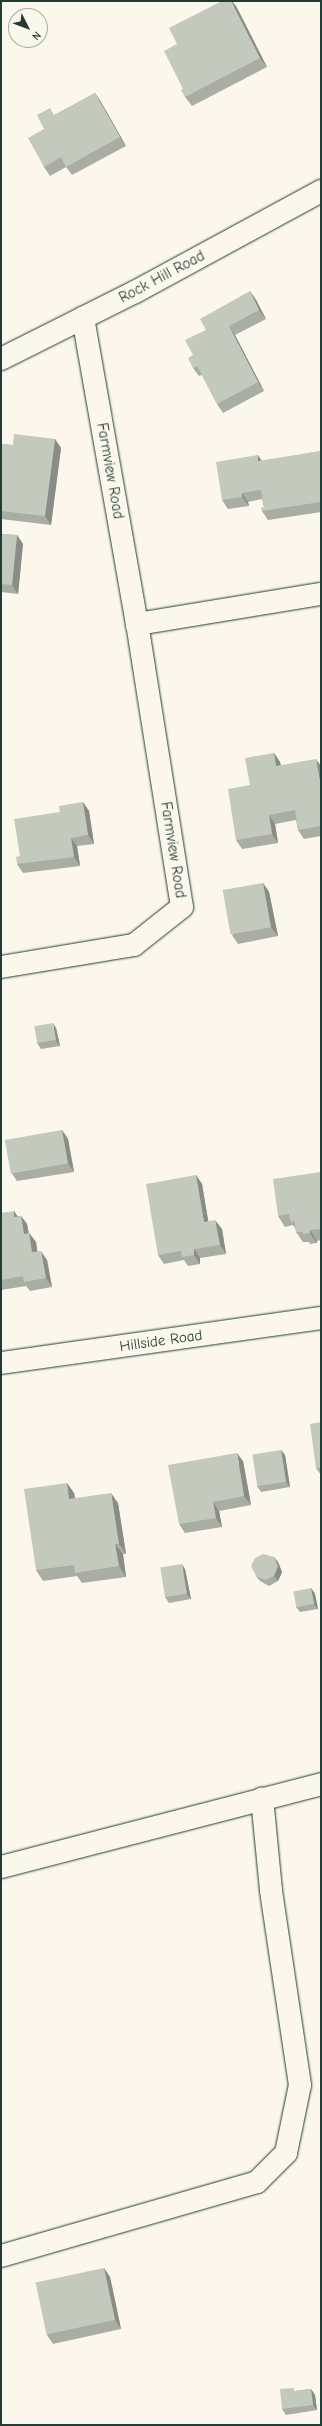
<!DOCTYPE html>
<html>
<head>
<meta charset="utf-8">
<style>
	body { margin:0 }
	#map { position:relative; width:322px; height:2426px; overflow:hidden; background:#fbf7ec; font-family:"Comic Neue",sans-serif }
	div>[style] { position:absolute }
	.roads { filter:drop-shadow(0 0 1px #1f3d34) drop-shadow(0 0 1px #1f3d34) }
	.minor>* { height:22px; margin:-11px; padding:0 11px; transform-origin:11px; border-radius:11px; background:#fbf7ec }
	.wall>* { inset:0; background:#a9ada3 }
	.shaded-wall>* { inset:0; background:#898d85 }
	.building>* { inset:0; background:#c4c9be; transform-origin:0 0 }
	span { translate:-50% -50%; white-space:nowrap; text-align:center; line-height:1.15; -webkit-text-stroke:3px #fbf7ec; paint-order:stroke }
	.street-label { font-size:15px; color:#1f3d34 }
	.frame { position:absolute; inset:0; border:2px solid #1f3d34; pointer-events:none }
	.north { position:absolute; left:8px; top:8px; width:40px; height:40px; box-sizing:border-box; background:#fbf7ec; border:1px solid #a3ada2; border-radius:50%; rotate:132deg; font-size:11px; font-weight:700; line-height:16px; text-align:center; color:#1f3d34 }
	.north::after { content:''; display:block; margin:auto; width:14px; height:18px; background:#1f3d34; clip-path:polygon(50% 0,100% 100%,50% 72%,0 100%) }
</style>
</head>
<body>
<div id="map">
	<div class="roads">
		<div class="minor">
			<i style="left:1px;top:359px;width:150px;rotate:-26.6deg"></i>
			<i style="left:135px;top:292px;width:212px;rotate:-28.5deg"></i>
			<i style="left:137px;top:624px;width:186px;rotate:-9.3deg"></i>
			<i style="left:1px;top:967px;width:135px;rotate:-9.4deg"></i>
			<i style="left:134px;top:945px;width:61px;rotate:-38.4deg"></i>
			<i style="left:182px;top:907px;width:287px;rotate:-99deg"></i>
			<i style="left:137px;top:624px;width:311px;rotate:-100deg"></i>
			<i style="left:1px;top:1363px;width:323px;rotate:-8deg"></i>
			<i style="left:1px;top:1867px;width:331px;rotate:-14.5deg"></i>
			<i style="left:1px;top:2256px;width:266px;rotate:-16.1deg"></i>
			<i style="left:257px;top:2182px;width:41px;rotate:-45deg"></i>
			<i style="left:286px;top:2153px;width:69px;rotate:-78.4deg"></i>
			<i style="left:300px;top:2085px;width:197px;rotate:-98.5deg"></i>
			<i style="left:271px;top:1890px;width:92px;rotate:-95.6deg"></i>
		</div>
	</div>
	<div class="wall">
		<i style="clip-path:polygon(236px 6px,267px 67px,192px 106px,185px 97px,177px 44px)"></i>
		<i style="clip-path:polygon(95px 93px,101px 102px,126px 146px,72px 175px,66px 167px,50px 176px,44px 167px,44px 129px,55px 115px)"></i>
		<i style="clip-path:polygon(250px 291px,256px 300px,266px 319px,235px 335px,264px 391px,223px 413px,217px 404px,202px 375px,199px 376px,193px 368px,193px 355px,206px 330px)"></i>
		<i style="clip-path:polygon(55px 439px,61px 448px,51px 525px,1px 519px,1px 444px,13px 445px)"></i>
		<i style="clip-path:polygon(321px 451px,321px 512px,268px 520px,262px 511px,264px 507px,262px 499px,248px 502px,249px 506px,228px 509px,222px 500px,262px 461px)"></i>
		<i style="clip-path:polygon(1px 534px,17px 535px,23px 544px,18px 594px,1px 592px)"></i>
		<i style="clip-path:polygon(274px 753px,280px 762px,281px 765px,321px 766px,321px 836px,304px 839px,298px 830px,296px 820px,275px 824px,278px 843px,242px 849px,236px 840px,250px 785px)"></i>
		<i style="clip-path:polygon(83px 802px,89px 811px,94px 844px,77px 846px,80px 866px,23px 873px,17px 864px,20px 856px,60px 812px)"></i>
		<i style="clip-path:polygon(263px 883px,269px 892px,278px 936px,238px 944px,232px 935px)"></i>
		<i style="clip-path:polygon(56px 1028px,60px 1046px,41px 1049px,37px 1043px)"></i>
		<i style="clip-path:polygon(62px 1130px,68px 1139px,74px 1172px,17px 1181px,11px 1172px)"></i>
		<i style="clip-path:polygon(321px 1172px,321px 1240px,317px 1241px,317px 1243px,310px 1244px,309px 1242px,303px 1242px,296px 1232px,296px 1230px,293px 1225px,285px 1227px,278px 1216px)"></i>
		<i style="clip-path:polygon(196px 1175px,202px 1184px,208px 1221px,222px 1229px,226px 1254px,200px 1258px,200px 1264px,188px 1266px,184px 1260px,164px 1264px,158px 1255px)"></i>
		<i style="clip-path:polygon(14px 1211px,17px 1216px,21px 1216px,27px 1224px,29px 1233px,36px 1242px,37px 1251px,47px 1260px,52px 1287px,30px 1291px,26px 1286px,1px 1290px,1px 1237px,2px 1236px,2px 1219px)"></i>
		<i style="clip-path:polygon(321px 1422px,321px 1475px,316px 1468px)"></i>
		<i style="clip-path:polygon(281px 1450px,285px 1455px,290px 1487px,261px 1492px,257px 1486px)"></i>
		<i style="clip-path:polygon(243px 1461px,251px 1505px,219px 1511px,222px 1527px,185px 1533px,179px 1524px)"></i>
		<i style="clip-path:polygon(67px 1483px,74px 1493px,75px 1498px,118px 1503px,126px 1554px,123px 1554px,126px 1577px,82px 1583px,77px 1576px,43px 1581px,36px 1570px)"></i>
		<i style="clip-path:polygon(278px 1562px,282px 1572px,278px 1581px,269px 1586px,260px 1581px,256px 1576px)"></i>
		<i style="clip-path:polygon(185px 1569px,191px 1599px,169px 1603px,165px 1597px)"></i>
		<i style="clip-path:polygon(311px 1588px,315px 1594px,318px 1609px,300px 1612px,296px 1607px)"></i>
		<i style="clip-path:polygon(104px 2268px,110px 2277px,121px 2329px,53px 2344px,47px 2335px)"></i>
		<i style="clip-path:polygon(311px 2389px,315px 2395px,317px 2410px,286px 2415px,282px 2409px,296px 2391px)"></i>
	</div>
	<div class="shaded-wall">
		<i style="clip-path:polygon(231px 1px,232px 1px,236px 6px,267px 67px,260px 58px)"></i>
		<i style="clip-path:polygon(95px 93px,101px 102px,126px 146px,120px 137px)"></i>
		<i style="clip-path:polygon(250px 291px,256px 300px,266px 319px,259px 310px)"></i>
		<i style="clip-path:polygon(229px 326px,235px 335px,264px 391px,258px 382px)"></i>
		<i style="clip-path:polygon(55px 439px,61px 448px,51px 525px,45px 516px)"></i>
		<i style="clip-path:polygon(258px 455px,264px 464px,258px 461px)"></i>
		<i style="clip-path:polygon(242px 493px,248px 502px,249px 506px,242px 497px)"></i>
		<i style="clip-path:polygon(17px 535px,23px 544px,18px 594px,12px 585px)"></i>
		<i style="clip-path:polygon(274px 753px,280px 762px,282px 775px,276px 766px)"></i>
		<i style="clip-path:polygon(316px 759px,321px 766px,321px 787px)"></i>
		<i style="clip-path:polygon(83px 802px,89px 811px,94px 844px,88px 835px)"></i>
		<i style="clip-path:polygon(269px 815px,275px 824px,278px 843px,272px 834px)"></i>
		<i style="clip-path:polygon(71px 838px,77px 846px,80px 866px,74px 857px)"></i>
		<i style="clip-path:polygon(263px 883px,269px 892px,278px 936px,271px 927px)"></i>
		<i style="clip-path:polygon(53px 1023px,56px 1028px,60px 1046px,56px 1040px)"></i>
		<i style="clip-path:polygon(62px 1130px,68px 1139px,74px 1172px,68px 1163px)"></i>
		<i style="clip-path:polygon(196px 1175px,202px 1184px,210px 1231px,204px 1222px)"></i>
		<i style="clip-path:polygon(14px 1211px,20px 1220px,14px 1217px)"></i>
		<i style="clip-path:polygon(21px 1216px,27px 1224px,30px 1243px,24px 1234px)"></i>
		<i style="clip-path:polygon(215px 1220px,222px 1229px,226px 1254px,220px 1245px)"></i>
		<i style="clip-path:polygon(310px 1230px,317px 1241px,317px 1243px,310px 1233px)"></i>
		<i style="clip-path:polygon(29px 1233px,36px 1242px,39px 1261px,32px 1252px)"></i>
		<i style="clip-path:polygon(194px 1249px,200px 1258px,200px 1264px,194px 1255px)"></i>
		<i style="clip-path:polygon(41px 1251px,47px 1260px,52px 1287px,46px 1278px)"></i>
		<i style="clip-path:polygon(281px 1450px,285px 1455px,290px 1487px,286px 1482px)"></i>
		<i style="clip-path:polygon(237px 1453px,243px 1461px,251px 1505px,244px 1496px)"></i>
		<i style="clip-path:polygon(67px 1483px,74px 1493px,77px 1509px,69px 1499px)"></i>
		<i style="clip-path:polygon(111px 1493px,118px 1503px,126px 1554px,119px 1544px)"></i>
		<i style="clip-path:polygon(213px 1502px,219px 1511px,222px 1527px,216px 1518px)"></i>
		<i style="clip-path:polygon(115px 1544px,123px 1554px,126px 1577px,119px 1566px)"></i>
		<i style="clip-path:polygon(274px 1557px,278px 1562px,282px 1572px,278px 1581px,274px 1576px)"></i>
		<i style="clip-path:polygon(182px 1564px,185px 1569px,191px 1599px,187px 1594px)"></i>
		<i style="clip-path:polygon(311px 1588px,315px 1594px,318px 1609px,314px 1604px)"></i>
		<i style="clip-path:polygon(104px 2268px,110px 2277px,121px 2329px,115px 2320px)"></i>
		<i style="clip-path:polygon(311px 2389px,315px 2395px,317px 2410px,313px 2405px)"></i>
	</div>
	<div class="building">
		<i style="clip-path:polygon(222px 1px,231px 1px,260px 58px,185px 97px,181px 90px,183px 89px,164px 51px,177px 44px,169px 28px)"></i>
		<i style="clip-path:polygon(95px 93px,120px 137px,66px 167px,61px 157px,44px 167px,28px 138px,44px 129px,37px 115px,50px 108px,54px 115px)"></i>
		<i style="clip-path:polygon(250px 291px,259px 310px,229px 326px,258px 382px,217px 404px,197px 366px,193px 368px,188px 358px,193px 355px,185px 340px,206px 330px,200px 319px)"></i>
		<i style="clip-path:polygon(14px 434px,55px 439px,45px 516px,1px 511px,1px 444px,13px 445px)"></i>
		<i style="clip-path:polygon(321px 451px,321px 502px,262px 511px,261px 508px,264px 507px,261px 490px,242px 493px,242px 497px,222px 500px,216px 462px,258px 455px,258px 461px)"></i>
		<i style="clip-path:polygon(1px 534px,17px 535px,12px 585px,1px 584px)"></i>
		<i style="clip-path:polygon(274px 753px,276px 766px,316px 759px,321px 787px,321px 826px,298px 830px,295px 810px,269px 815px,272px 834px,236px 840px,228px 789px,250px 785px,245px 758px)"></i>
		<i style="clip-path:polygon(83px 802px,88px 835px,71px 838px,74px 857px,17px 864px,16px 857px,20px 856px,14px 819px,60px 812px,59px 806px)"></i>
		<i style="left:263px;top:883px;width:45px;height:41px;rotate:80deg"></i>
		<i style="left:53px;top:1023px;width:17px;height:19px;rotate:80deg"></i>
		<i style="left:62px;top:1130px;width:34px;height:58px;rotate:80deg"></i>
		<i style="clip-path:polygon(321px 1172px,321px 1229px,310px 1230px,310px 1233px,303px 1234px,303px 1232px,296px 1232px,294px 1220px,291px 1223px,289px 1214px,278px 1216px,273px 1179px)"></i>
		<i style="clip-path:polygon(196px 1175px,204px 1222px,215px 1220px,220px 1245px,194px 1249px,194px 1255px,182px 1257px,181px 1251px,158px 1255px,146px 1184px)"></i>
		<i style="clip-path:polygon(14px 1211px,14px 1217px,21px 1216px,24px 1234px,29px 1233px,32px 1252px,41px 1251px,46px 1278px,24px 1282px,23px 1276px,1px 1280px,1px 1237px,2px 1236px,1px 1229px,1px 1219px,2px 1219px,1px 1213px)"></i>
		<i style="clip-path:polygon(321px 1422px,321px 1468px,316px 1468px,310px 1424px)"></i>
		<i style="left:281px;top:1450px;width:32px;height:29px;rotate:81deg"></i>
		<i style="clip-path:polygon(237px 1453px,244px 1496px,213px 1502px,216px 1518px,179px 1524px,168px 1465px)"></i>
		<i style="clip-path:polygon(67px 1483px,69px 1499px,111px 1493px,119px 1544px,115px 1544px,119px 1566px,75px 1573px,74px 1565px,36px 1570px,24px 1489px)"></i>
		<i style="clip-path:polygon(263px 1554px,274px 1557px,278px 1566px,274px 1576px,265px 1580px,256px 1576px,251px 1566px,255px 1558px)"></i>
		<i style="left:182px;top:1564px;width:30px;height:22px;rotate:81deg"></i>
		<i style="left:311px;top:1588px;width:16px;height:18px;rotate:79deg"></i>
		<i style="left:104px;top:2268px;width:53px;height:70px;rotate:78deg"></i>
		<i style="clip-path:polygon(294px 2388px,294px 2391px,311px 2389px,313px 2405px,282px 2409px,280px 2389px)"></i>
	</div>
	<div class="street-label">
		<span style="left:162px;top:277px;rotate:-28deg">Rock Hill Road</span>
		<span style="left:110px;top:471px;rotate:80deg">Farmview Road</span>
		<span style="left:173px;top:850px;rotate:81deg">Farmview Road</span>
		<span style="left:161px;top:1341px;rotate:-8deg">Hillside Road</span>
	</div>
	<div class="frame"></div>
	<div class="north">N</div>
</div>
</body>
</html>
